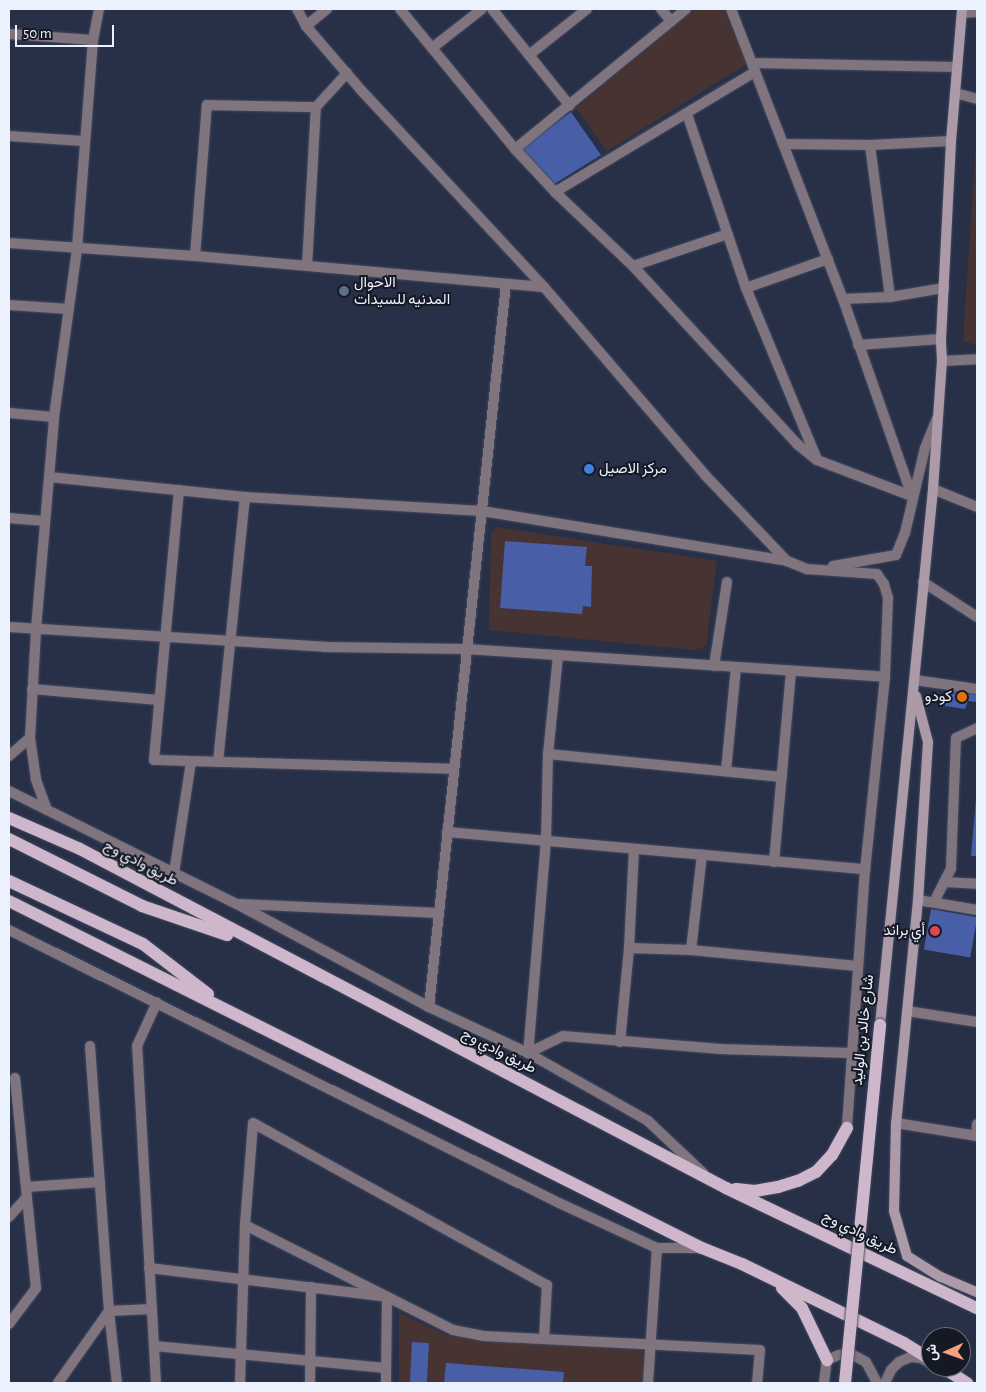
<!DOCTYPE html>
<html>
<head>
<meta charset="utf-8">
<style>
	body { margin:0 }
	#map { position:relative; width:986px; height:1392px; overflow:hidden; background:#283048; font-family:"Alegreya Sans",Vazirmatn,sans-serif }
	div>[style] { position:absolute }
	.education>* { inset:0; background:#473332 }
	.building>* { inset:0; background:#485fa7; transform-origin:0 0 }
	.roads { filter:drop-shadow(0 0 1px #434b61) drop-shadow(0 0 1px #434b61) }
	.street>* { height:10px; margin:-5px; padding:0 5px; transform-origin:5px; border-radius:5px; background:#80747e }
	.secondary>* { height:10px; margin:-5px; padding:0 5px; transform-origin:5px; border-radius:5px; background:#ac9aa9 }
	.primary>* { height:12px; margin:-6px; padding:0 6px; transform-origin:6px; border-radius:6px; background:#cfb7cb }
	.bridges { filter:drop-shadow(0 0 1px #434b61) drop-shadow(0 0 1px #434b61) }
	.primary-bridge>* { height:12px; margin:-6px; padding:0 6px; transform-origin:6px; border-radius:6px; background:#cfb7cb }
	.dots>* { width:14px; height:14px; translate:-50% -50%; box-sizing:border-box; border:2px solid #151924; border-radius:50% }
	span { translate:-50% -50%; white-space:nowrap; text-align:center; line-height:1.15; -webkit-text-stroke:4px #151924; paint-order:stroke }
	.poi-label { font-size:15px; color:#ecf1fe }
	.left { translate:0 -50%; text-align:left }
	.right { translate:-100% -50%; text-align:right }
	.street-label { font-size:15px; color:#ecf1fe }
	.frame { position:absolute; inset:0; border:10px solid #ecf1fe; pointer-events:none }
	.north { position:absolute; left:921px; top:1327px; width:50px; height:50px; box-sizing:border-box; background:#151924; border:1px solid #6b6f7b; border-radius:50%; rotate:268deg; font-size:14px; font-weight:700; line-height:20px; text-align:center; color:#ecf1fe }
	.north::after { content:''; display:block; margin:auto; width:18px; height:22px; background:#f1a17d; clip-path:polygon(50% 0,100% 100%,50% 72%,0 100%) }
	.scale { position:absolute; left:15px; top:25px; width:99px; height:22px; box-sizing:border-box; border:2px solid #ecf1fe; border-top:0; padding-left:6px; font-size:15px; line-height:18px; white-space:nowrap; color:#ecf1fe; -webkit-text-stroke:4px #151924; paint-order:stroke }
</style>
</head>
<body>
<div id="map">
	<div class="education">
		<i style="clip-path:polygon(695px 9px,724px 9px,747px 64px,607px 151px,576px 108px)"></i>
		<i style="clip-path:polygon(977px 128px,977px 345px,963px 341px)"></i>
		<i style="clip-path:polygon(497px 527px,717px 561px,706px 646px,695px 650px,489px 630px,491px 533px)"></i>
		<i style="clip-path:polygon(399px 1313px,449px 1336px,645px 1351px,642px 1383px,399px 1383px)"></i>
	</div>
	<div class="building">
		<i style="clip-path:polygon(571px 112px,601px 155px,554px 184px,520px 149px)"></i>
		<i style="clip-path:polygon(505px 541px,587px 547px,585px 566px,592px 566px,591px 607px,583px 606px,582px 614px,500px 608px)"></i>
		<i style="clip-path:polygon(946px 688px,977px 693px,977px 702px,968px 701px,965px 709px,945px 706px)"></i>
		<i style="clip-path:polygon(976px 799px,977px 799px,977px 856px,971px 856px)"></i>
		<i style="left:931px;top:909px;width:47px;height:41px;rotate:10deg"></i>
		<i style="left:412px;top:1342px;width:17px;height:41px;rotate:3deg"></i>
		<i style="clip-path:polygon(446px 1363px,564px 1372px,563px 1383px,444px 1383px)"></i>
	</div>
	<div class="roads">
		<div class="street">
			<i style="left:297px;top:9px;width:19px;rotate:62deg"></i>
			<i style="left:306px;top:26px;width:84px;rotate:49.3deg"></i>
			<i style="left:361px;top:90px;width:269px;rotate:47.1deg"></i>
			<i style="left:544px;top:287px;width:248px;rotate:49.4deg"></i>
			<i style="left:705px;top:475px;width:119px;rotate:46.4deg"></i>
			<i style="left:400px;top:9px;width:181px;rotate:50.6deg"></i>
			<i style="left:515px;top:149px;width:59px;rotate:47.1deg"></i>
			<i style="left:555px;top:192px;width:108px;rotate:43.5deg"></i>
			<i style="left:633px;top:266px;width:242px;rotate:47.3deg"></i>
			<i style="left:797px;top:444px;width:26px;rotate:39deg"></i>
			<i style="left:817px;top:460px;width:102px;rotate:20.8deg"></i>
			<i style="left:492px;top:9px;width:124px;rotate:51.2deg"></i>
			<i style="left:661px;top:9px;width:16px;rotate:50deg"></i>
			<i style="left:731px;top:9px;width:311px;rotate:68.9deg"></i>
			<i style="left:843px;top:299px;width:209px;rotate:70.7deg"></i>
			<i style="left:962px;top:13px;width:15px;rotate:-4deg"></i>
			<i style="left:306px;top:26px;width:27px;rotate:-39deg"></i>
			<i style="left:9px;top:34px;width:84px;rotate:4.1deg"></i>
			<i style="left:432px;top:48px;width:63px;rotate:-38deg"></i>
			<i style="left:529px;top:55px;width:74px;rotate:-38.4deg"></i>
			<i style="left:752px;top:63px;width:205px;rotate:1.1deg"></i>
			<i style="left:955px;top:93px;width:23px;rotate:15deg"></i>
			<i style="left:687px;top:114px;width:184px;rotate:71.3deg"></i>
			<i style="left:746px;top:288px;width:185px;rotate:67.5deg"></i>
			<i style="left:9px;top:136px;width:74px;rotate:3.9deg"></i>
			<i style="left:783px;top:144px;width:87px;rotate:0.7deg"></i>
			<i style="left:870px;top:145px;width:81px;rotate:-2.8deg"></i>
			<i style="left:870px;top:145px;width:153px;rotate:82.5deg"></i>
			<i style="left:515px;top:149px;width:221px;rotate:-39.3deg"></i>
			<i style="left:555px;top:192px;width:233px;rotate:-31deg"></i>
			<i style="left:9px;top:243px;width:186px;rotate:4deg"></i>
			<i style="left:195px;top:256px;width:350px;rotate:5.1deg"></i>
			<i style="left:195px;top:256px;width:151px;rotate:-85.5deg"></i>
			<i style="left:207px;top:105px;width:109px;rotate:1.1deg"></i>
			<i style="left:307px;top:266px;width:159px;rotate:-86.8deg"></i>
			<i style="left:316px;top:107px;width:46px;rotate:-47.6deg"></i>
			<i style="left:633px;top:266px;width:100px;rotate:-18.6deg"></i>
			<i style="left:746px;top:288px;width:87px;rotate:-19.5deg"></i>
			<i style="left:843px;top:299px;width:47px;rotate:-2.4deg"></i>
			<i style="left:890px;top:297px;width:55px;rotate:-9.5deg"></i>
			<i style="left:9px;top:305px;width:60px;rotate:3.8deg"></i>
			<i style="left:858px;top:345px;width:83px;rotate:-4.1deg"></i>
			<i style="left:942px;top:361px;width:35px;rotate:-3deg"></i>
			<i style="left:9px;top:413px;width:45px;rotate:5.1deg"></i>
			<i style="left:49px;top:477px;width:197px;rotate:5.8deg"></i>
			<i style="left:245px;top:497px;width:237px;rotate:3.4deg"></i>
			<i style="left:482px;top:511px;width:309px;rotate:9.3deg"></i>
			<i style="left:787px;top:561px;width:22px;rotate:22deg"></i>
			<i style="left:807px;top:569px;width:70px;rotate:4.1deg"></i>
			<i style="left:877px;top:574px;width:12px;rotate:55deg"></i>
			<i style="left:884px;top:584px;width:15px;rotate:74deg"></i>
			<i style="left:888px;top:598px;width:79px;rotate:92.2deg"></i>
			<i style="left:885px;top:677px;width:193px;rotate:95.9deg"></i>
			<i style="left:865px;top:869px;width:260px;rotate:94deg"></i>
			<i style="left:933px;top:489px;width:48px;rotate:22.2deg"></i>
			<i style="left:179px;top:490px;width:271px;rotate:95.3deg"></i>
			<i style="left:154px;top:760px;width:300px;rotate:1.7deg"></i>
			<i style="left:9px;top:518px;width:36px;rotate:5deg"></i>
			<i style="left:833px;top:566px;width:64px;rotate:-9.9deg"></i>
			<i style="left:896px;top:555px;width:24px;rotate:-68deg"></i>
			<i style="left:905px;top:533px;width:87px;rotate:-76.8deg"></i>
			<i style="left:925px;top:448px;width:32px;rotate:-68deg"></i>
			<i style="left:923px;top:582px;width:64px;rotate:32.9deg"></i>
			<i style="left:9px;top:627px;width:316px;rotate:3.6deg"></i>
			<i style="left:324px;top:647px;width:142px;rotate:0.8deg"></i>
			<i style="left:466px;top:649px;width:420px;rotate:3.8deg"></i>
			<i style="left:558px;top:656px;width:99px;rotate:95.8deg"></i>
			<i style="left:548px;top:754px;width:86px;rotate:91.3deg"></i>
			<i style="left:546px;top:840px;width:214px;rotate:94.8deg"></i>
			<i style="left:528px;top:1053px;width:39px;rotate:-26deg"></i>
			<i style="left:563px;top:1036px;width:158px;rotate:4.7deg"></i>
			<i style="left:720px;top:1049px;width:131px;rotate:1.7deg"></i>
			<i style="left:714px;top:666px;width:85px;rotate:-81.2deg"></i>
			<i style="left:915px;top:680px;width:63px;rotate:8.3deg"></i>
			<i style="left:32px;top:689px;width:127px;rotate:5deg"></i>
			<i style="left:548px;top:754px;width:235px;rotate:5.6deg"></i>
			<i style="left:9px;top:756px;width:28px;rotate:-41deg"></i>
			<i style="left:218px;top:762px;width:266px;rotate:-84.2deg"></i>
			<i style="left:726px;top:771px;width:104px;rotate:-84.5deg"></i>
			<i style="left:9px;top:791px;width:254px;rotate:26.4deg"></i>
			<i style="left:237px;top:904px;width:218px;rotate:28.2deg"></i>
			<i style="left:429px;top:1007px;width:109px;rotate:24.9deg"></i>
			<i style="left:528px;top:1053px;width:138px;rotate:29.5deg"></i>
			<i style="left:648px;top:1121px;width:76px;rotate:43.4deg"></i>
			<i style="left:47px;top:810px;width:33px;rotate:-110deg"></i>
			<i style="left:36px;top:779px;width:41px;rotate:-98.3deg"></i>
			<i style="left:30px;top:738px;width:109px;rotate:-86.8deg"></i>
			<i style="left:36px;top:629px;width:213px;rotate:-85.1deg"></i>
			<i style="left:54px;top:417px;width:171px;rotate:-82.2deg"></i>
			<i style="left:77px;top:248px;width:209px;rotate:-85.6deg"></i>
			<i style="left:93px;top:40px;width:32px;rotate:-79deg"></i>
			<i style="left:447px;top:832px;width:420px;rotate:5.1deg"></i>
			<i style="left:774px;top:862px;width:192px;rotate:-84.9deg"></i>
			<i style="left:174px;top:873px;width:112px;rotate:-81.3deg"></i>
			<i style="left:944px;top:882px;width:33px;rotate:3deg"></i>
			<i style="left:918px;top:900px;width:60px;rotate:9.6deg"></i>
			<i style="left:934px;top:902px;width:38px;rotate:-63deg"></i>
			<i style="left:951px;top:868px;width:130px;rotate:-87.8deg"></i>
			<i style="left:956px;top:738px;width:23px;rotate:-25deg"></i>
			<i style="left:240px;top:904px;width:199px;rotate:2.6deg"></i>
			<i style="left:9px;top:930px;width:614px;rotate:26.4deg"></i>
			<i style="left:559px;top:1203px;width:108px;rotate:24.7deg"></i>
			<i style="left:657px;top:1248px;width:44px"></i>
			<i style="left:629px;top:948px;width:62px;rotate:1.8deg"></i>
			<i style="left:691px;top:950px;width:167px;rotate:5.5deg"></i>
			<i style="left:691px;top:950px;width:96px;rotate:-83.4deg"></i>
			<i style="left:429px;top:1007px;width:727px;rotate:-83.92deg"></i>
			<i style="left:907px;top:1011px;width:71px;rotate:8.9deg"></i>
			<i style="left:620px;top:1042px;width:94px;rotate:-84.5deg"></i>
			<i style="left:629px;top:948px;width:99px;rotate:-87.1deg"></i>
			<i style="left:90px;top:1046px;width:266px;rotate:85.9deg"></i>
			<i style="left:109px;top:1311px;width:72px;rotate:83.7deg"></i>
			<i style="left:896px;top:1123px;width:82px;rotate:9.1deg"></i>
			<i style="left:976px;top:1136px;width:12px;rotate:-85deg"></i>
			<i style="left:26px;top:1187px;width:74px;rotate:-3.9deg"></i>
			<i style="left:9px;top:1217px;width:27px;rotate:-48deg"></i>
			<i style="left:245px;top:1225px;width:233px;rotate:26.8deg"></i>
			<i style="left:453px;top:1330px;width:31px;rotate:11deg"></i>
			<i style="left:483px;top:1336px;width:277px;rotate:2.9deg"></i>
			<i style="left:760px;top:1350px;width:33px;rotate:95deg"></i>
			<i style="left:149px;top:1268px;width:240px;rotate:6.9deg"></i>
			<i style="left:387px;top:1297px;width:86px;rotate:90.7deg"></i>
			<i style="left:9px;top:1324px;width:45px;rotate:-53.1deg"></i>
			<i style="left:36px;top:1288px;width:211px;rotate:-95.7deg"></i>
			<i style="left:154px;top:1346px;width:233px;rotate:5.4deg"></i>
			<i style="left:58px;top:1383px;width:88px;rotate:-54.7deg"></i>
			<i style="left:109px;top:1311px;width:43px;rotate:-2.7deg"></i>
			<i style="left:156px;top:1383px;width:338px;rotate:-93.2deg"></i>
			<i style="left:137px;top:1046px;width:48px;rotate:-65.6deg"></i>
			<i style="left:240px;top:1383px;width:158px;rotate:-88.2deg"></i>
			<i style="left:245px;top:1225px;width:102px;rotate:-85.5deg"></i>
			<i style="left:253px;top:1123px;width:336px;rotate:28.9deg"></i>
			<i style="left:547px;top:1285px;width:54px;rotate:93.2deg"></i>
			<i style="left:310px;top:1383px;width:96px;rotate:-89.4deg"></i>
			<i style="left:648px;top:1383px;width:135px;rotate:-86.2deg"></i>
			<i style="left:824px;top:1383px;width:23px;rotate:-83deg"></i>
			<i style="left:827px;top:1360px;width:13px;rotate:-23deg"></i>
			<i style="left:839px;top:1355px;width:12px;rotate:-5deg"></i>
			<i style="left:851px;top:1354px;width:17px;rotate:28deg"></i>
			<i style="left:866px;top:1362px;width:24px;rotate:62deg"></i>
			<i style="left:885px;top:1383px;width:14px;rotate:-65deg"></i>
			<i style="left:891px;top:1370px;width:11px;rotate:-45deg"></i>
			<i style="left:899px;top:1362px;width:12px;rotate:-24deg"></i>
			<i style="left:910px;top:1357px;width:11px;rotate:5deg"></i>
			<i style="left:921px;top:1358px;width:8px;rotate:30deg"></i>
		</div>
		<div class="secondary">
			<i style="left:916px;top:696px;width:48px;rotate:75.4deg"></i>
			<i style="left:928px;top:742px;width:158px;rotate:93.6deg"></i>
			<i style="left:918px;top:900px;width:224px;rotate:95.6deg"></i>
			<i style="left:896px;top:1123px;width:88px;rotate:91.3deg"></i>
			<i style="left:894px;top:1211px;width:47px;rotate:73.9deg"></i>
			<i style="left:907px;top:1256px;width:40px;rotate:32deg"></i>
			<i style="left:941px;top:1277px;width:39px;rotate:23deg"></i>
			<i style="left:880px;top:1025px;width:539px;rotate:-84.35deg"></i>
			<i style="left:933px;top:489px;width:128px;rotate:-86deg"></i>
			<i style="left:942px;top:361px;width:22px;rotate:-93deg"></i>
			<i style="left:941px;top:339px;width:198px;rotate:-87.1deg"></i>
			<i style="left:951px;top:141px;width:132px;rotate:-85.2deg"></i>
		</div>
		<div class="primary">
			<i style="left:9px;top:818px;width:77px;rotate:23.6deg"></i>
			<i style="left:80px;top:849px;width:730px;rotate:27.69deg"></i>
			<i style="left:726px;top:1188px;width:278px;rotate:25.6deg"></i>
			<i style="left:9px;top:839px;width:149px;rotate:26.7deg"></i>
			<i style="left:142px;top:906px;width:90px;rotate:18.8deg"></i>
			<i style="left:9px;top:881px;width:148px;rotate:25.2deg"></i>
			<i style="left:143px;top:944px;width:82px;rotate:37.6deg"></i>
			<i style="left:9px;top:901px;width:775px;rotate:26.6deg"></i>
			<i style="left:702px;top:1248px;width:43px;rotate:21.8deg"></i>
			<i style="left:742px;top:1264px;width:180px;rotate:26deg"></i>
			<i style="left:904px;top:1343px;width:32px;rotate:32deg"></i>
			<i style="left:736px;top:1189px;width:19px;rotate:6deg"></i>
			<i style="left:755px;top:1191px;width:23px;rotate:-10deg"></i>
			<i style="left:778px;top:1187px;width:21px;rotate:-17deg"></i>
			<i style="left:798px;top:1181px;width:20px;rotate:-27deg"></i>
			<i style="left:816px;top:1172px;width:23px;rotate:-47deg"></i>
			<i style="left:832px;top:1155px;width:31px;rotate:-61deg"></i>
			<i style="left:782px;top:1288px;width:28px;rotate:45deg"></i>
			<i style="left:802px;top:1308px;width:58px;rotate:64.3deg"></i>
			<i style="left:942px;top:1367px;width:30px;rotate:33deg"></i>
		</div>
	</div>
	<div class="bridges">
		<div class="primary-bridge">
			<i style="left:845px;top:1383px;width:360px;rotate:-84.4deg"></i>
		</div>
	</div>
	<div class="dots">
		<i style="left:344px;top:291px;background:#5c6f8a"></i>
		<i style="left:589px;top:469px;background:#3f7fe0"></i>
		<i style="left:962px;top:697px;background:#e8710a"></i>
		<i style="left:935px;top:931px;background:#e0444e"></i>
	</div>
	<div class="poi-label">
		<span class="left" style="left:354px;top:291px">الاحوال<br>المدنيه للسيدات</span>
		<span class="left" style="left:599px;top:469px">مركز الاصيل</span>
		<span class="right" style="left:952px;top:697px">كودو</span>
		<span class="right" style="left:925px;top:931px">أي براند</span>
	</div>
	<div class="street-label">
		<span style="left:141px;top:863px;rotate:28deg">طريق وادي وج</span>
		<span style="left:863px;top:1030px;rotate:-84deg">شارع خالد بن الوليد</span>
		<span style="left:499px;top:1051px;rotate:27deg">طريق وادي وج</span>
		<span style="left:860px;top:1233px;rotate:26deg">طريق وادي وج</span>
	</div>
	<div class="frame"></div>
	<div class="north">ش</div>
	<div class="scale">50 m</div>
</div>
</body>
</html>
